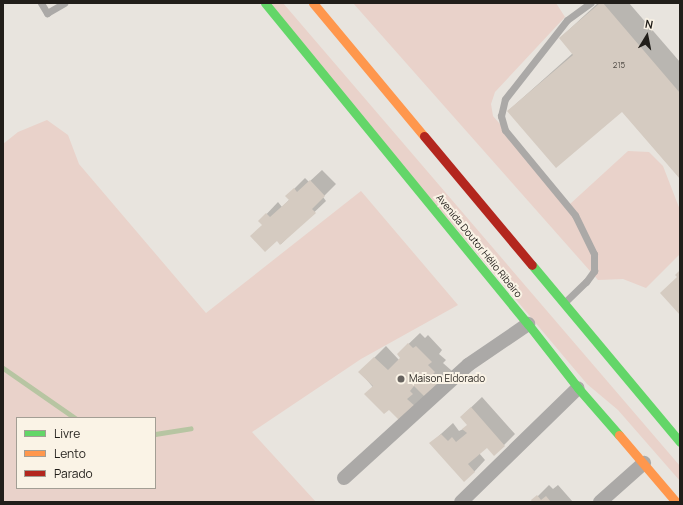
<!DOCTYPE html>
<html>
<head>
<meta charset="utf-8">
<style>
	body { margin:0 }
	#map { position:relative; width:683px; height:505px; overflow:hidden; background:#e8e4de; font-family:Manrope,sans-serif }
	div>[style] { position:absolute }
	.green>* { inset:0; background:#e9d2ca }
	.shadow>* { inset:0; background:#0003 }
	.stream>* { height:5px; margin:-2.5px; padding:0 2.5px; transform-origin:2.5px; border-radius:2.5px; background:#b7c5a2 }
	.building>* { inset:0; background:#d5cbc1 }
	.lane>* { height:7px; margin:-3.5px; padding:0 3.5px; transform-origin:3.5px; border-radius:3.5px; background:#aba9a7 }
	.street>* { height:14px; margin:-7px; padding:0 7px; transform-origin:7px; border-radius:7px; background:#aba9a7 }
	.fast>* { height:9px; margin:-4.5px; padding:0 4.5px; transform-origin:4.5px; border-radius:4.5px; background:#63d668 }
	.slow>* { height:9px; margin:-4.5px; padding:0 4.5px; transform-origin:4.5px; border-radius:4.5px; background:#ff974d }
	.jam>* { height:9px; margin:-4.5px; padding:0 4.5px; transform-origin:4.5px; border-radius:4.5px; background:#b3261e }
	.dots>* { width:11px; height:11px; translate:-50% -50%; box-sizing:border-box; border:2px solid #faf3e6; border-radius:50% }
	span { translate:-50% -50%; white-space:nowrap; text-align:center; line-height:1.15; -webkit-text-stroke:4px #faf3e6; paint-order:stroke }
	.number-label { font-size:8px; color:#514c46 }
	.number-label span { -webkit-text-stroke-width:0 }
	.street-label { font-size:10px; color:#211e1a }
	.poi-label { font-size:10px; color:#211e1a }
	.left { translate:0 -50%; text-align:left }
	.frame { position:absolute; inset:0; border:4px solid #211e1a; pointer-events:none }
	.legend { position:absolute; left:16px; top:417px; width:140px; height:72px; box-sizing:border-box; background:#faf3e6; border:1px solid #a39e94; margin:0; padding:5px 7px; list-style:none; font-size:12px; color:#211e1a }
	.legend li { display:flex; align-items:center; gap:8px; height:20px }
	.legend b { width:20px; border:1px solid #a39e94 }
	.north { position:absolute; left:627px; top:16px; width:40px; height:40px; -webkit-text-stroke:3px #faf3e6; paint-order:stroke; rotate:10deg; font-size:11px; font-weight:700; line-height:16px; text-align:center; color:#211e1a }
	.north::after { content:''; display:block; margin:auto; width:14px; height:18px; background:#211e1a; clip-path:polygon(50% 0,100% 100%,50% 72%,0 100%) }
</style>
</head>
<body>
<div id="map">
	<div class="green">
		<i style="clip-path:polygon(266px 3px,283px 3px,680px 466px,680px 481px,618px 410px,587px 384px)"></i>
		<i style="clip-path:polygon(353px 3px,556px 3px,565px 17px,495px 92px,491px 104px,493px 116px,570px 204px,628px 151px,649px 152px,663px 166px,680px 210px,680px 254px,646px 288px,623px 279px,598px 280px)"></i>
		<i style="clip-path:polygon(evenodd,47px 120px,68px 135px,79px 164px,206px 313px,361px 191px,458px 305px,361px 359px,252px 432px,316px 502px,3px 502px,3px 144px,18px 132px,47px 120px,17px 418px,155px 418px,155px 488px,17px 488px,17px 418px)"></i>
	</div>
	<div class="shadow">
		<i style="clip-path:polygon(598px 3px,629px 3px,680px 62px,680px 178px,622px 111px,508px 111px,573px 53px,560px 38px)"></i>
		<i style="clip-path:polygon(322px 170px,336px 184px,323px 197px,326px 201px,281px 244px,260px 221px,278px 202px,282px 207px,290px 199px,287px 196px,305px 178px,309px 182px)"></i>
		<i style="clip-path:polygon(420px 333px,425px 338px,428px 335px,442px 350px,439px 354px,446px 360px,443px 363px,452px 371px,401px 420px,360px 372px,386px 346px,399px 360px,401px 358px,398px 354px)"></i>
		<i style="clip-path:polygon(482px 397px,515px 434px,504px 445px,487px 446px,479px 453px,485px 460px,474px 472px,431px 443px,453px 423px,459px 431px,465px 428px,468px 425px,461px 417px)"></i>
		<i style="clip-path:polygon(549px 485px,553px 489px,558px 485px,573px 502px,534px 502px,533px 501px)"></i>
	</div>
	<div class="stream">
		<i style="left:3px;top:368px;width:88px;rotate:34.8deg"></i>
		<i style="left:155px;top:434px;width:36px;rotate:-9deg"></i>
	</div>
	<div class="building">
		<i style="clip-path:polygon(600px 3px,603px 3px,680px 93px,680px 179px,622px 112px,556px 168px,507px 111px,573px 55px,559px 38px)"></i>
		<i style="clip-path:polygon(310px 180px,325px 196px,312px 209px,316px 213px,280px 245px,277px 241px,265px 252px,250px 236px,262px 225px,258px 221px,266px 213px,270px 217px,289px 200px,285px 196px,294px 188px,297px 192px)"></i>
		<i style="clip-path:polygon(680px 270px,680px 315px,660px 293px,677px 277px,675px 275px)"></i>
		<i style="clip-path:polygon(408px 343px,413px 348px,416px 346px,432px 362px,428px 365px,435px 372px,433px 374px,441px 383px,426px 398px,414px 386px,410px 391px,413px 394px,407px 399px,416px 407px,401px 422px,389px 410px,384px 414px,364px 394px,373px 386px,358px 372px,374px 357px,388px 370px,400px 358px,397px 354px)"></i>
		<i style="clip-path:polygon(471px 407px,505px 446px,494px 456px,487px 448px,468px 464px,475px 472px,464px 482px,429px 443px,441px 434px,448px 441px,452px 437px,456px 442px,467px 433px,462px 429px,467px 425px,460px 417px)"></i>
		<i style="clip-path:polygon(537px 495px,541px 500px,546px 496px,551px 502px,532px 502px,531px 500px)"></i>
	</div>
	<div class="lane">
		<i style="left:41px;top:3px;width:12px;rotate:59deg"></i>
		<i style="left:47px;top:13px;width:20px;rotate:-30deg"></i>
		<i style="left:566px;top:301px;width:28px;rotate:-44deg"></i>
		<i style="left:586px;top:282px;width:14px;rotate:-54deg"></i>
		<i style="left:594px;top:271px;width:17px;rotate:-90deg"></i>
		<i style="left:594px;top:254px;width:43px;rotate:-116deg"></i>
		<i style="left:575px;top:215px;width:110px;rotate:-129.5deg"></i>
		<i style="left:505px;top:130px;width:15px;rotate:-106deg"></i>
		<i style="left:501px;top:116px;width:17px;rotate:-77deg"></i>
		<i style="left:505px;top:99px;width:100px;rotate:-51.9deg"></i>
		<i style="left:567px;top:20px;width:29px;rotate:-36deg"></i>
	</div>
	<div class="street">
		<i style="left:344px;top:478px;width:168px;rotate:-42.3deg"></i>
		<i style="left:468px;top:365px;width:73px;rotate:-34.3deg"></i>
		<i style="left:461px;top:502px;width:163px;rotate:-44.3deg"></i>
		<i style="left:600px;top:502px;width:59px;rotate:-41.6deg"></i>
	</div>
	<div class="fast">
		<i style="left:265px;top:3px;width:415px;rotate:50.7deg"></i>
		<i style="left:528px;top:324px;width:81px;rotate:52deg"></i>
		<i style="left:578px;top:388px;width:62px;rotate:48.9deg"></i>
		<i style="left:532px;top:265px;width:231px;rotate:50.1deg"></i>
	</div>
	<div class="slow">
		<i style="left:313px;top:3px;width:173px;rotate:50.2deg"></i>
		<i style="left:619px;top:435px;width:88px;rotate:49.6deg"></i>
	</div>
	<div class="jam">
		<i style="left:424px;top:136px;width:168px;rotate:50.1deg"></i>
	</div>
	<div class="dots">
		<i style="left:401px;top:379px;background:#67635f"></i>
	</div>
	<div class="number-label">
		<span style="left:619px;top:65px">215</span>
	</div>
	<div class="street-label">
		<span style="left:479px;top:246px;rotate:51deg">Avenida Doutor Hélio Ribeiro</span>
	</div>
	<div class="poi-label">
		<span class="left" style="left:409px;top:379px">Maison Eldorado</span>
	</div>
	<div class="frame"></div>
	<ul class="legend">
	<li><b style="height:5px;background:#63d668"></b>Livre</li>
	<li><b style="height:5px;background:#ff974d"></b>Lento</li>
	<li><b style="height:5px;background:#b3261e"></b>Parado</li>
	</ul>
	<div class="north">N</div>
</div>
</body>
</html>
